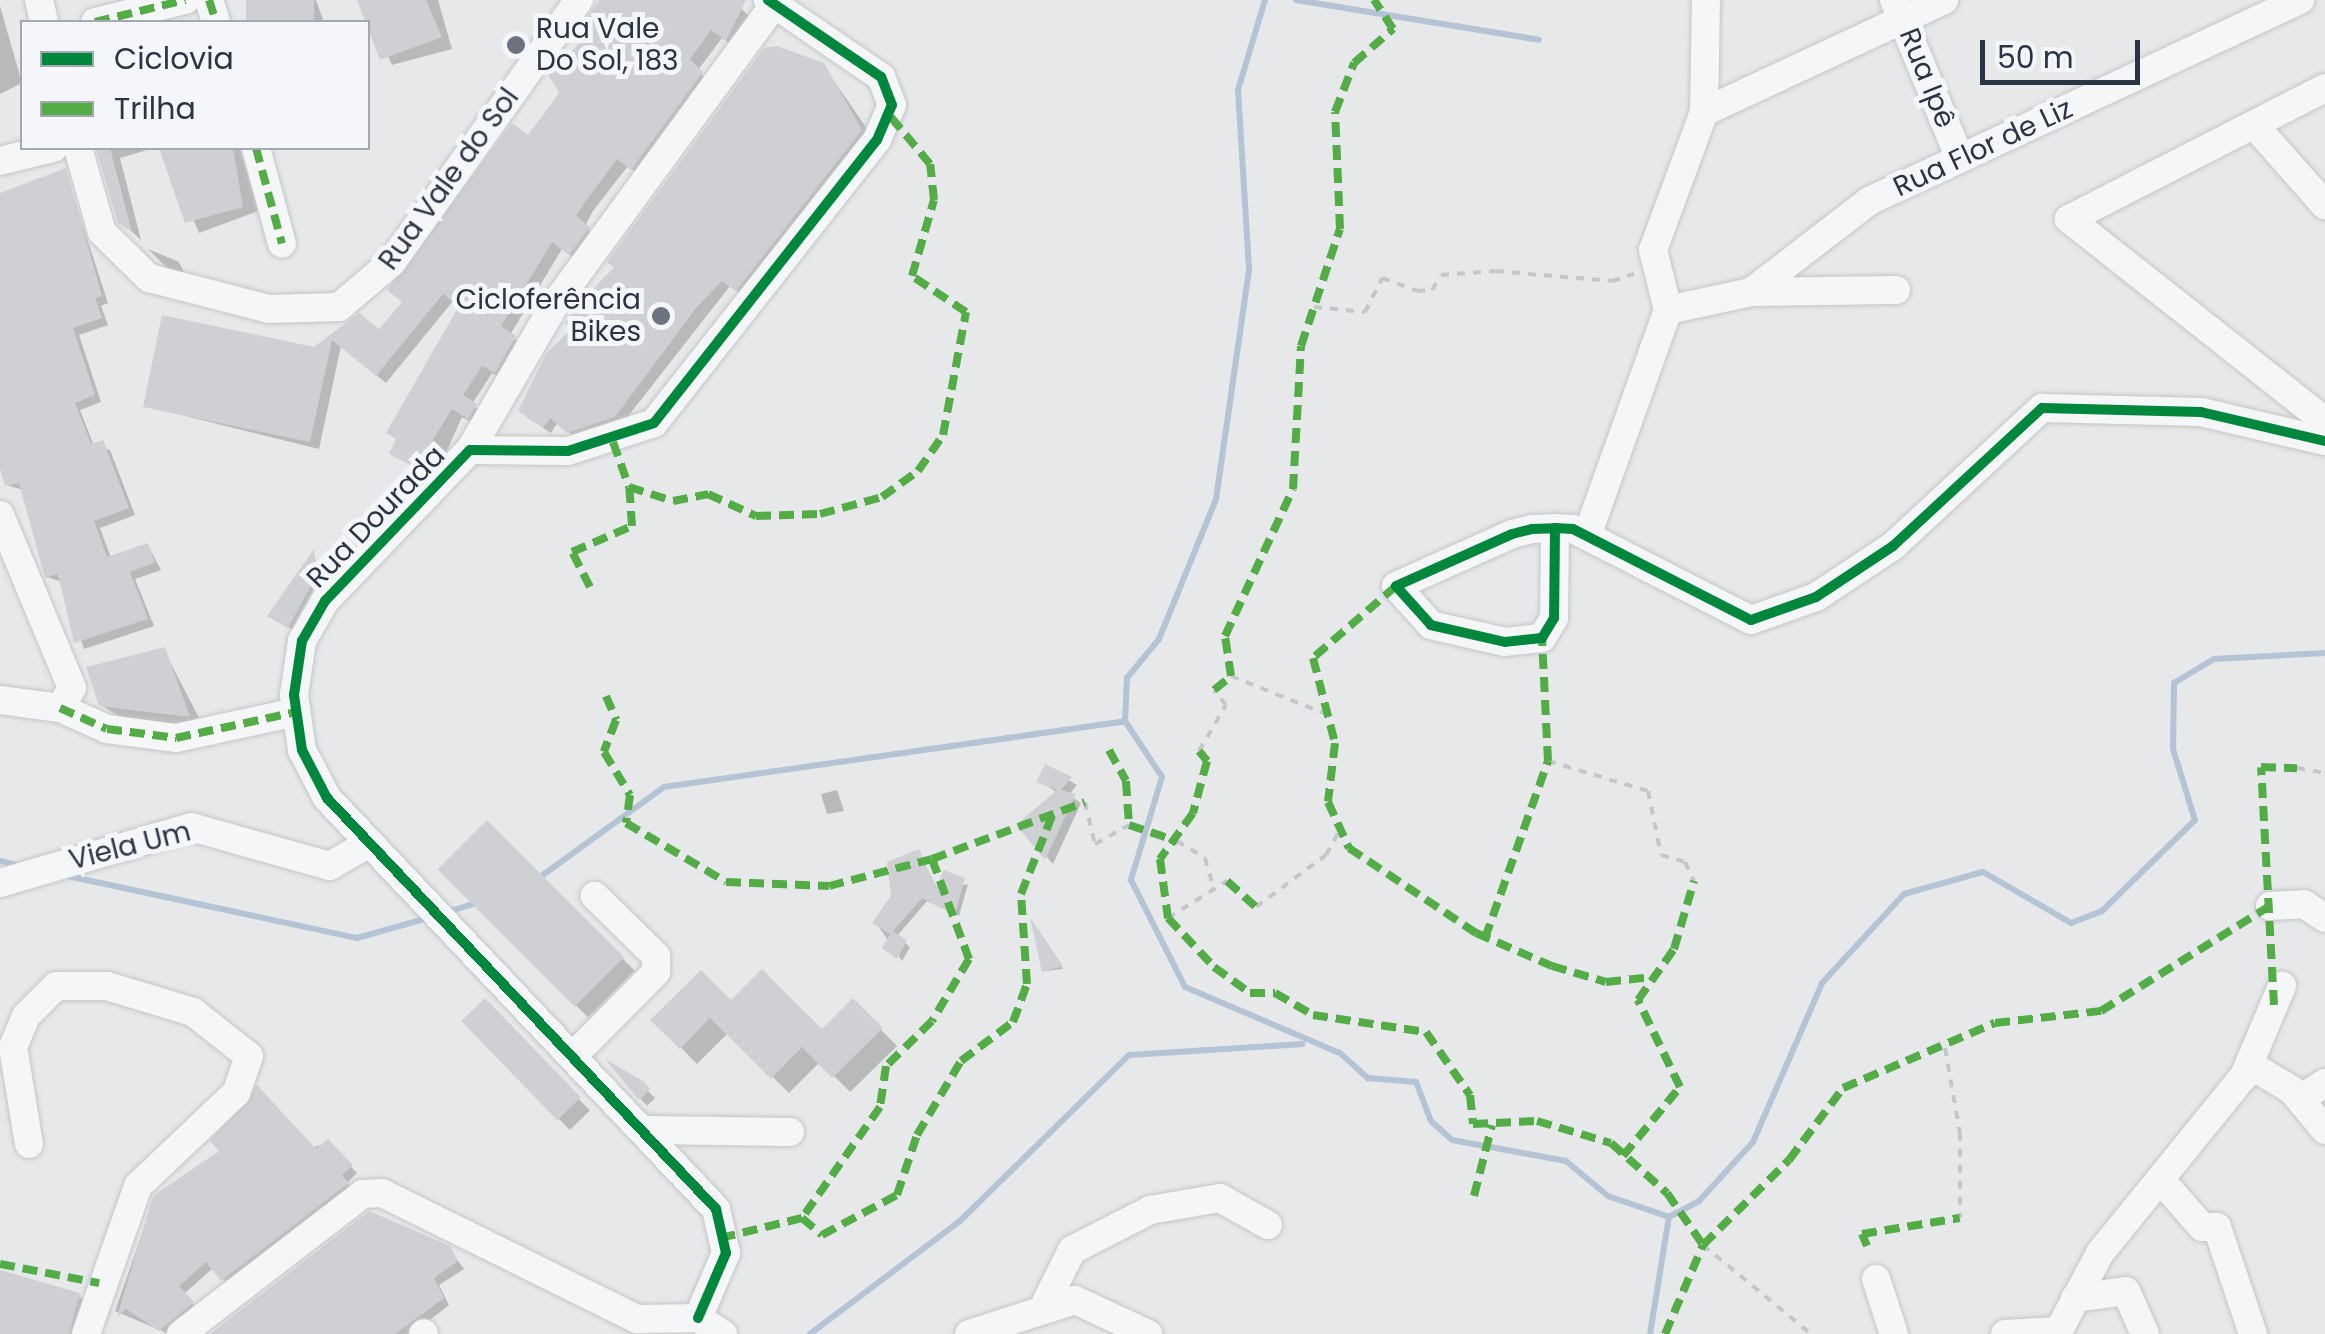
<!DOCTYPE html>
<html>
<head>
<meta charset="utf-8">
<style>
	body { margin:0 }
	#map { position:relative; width:2325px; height:1334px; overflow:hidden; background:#e6e8ea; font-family:Poppins,sans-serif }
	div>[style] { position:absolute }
	.shadow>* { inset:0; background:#0003; transform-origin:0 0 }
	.stream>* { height:6px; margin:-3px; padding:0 3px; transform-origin:3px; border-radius:3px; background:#b4c4d5 }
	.building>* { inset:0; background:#ced0d3; transform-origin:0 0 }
	.path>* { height:4px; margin-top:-2px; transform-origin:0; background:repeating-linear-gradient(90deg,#c5c6ca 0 8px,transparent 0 16px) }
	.roads { filter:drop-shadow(0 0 2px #c4c6c8) drop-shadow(0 0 2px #c4c6c8) }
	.minor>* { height:28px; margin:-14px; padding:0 14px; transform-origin:14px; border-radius:14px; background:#f5f6f7 }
	.quiet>* { height:8px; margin-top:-4px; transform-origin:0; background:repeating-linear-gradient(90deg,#54ac47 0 15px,transparent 0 23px) }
	.cycleway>* { height:10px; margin:-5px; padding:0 5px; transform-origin:5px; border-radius:5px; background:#00873e }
	.dots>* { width:28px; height:28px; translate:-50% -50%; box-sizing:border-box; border:5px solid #f4f6f9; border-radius:50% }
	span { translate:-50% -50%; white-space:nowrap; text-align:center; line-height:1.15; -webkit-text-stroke:10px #f4f6f9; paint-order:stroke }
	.poi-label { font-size:28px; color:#2b3445 }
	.left { translate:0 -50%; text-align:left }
	.right { translate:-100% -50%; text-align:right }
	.street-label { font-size:28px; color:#2b3445 }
	.legend { position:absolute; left:20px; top:20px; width:350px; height:130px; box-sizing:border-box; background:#f4f6f9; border:2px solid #a4a8b1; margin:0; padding:12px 18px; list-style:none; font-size:30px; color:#2b3445 }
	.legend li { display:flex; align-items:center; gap:20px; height:50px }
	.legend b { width:50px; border:2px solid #a4a8b1 }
	.scale { position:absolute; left:1980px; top:40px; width:160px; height:45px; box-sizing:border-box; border:5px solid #2b3445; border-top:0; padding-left:12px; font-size:30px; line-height:35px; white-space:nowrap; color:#2b3445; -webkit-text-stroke:8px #f4f6f9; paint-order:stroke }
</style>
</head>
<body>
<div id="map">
	<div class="shadow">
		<i style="clip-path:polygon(269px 0,316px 0,324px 22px,250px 22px,246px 9px)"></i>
		<i style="clip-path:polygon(362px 0,438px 0,452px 49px,392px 65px)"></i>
		<i style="clip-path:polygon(603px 0,732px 0,749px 16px,736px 48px,722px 38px,698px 70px,710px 83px,642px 177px,628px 166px,593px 211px,585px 226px,597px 238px,579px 262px,562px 249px,510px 335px,524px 347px,504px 380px,492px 373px,472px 404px,484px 415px,478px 426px,462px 417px,434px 480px,392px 453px,398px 441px,389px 433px,461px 307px,453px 301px,386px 383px,341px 346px,319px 449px,145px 406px,315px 349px,359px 316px,380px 332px,562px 93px)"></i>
		<i style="clip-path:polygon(0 6px,22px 83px,0 94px)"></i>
		<i style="clip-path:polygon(823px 65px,870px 133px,744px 296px,730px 286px,622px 424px,576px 439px,558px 422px,551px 433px,528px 418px,521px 411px)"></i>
		<i style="clip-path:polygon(97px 148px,154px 148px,120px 158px,141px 240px,120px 221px)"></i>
		<i style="clip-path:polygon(163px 148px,240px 148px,258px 211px,199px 233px)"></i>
		<i style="clip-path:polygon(65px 171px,108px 303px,101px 306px,108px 325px,79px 335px,101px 402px,80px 410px,94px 446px,110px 450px,135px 515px,100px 528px,111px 558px,148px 545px,161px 570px,135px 579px,154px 626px,84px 649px,62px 582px,47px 577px,23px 490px,7px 485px,0 461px,0 195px)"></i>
		<i style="clip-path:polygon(148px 249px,179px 262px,185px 274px,168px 269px)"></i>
		<i style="clip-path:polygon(314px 553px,319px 579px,292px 629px,273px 618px)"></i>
		<i style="clip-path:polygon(164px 650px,199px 718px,182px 725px,120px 717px,101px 705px)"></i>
		<i style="clip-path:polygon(1046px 767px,1077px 785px,1069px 795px,1081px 803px,1053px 864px,1020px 825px,1058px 793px,1039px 781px)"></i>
		<i style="clip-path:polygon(821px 794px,837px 790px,844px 811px,827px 814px)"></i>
		<i style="left:487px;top:823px;width:209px;height:66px;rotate:45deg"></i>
		<i style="clip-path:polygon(918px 852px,938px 890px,968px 884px,959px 916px,927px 901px,897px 936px,910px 947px,902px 961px,879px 927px)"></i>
		<i style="clip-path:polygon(1035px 926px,1063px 969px,1045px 971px)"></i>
		<i style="clip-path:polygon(853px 1001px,897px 1046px,850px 1092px,820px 1062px,789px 1093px,728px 1033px,697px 1064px,654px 1020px,731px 1003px,822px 1032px)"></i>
		<i style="left:485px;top:1002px;width:151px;height:28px;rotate:46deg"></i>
		<i style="left:648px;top:1091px;width:10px;height:11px;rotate:45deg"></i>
		<i style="clip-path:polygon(328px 1143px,357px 1173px,347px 1183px,354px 1190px,230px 1286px,213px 1268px,184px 1294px,198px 1310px,169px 1334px,115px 1311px,155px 1197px)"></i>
		<i style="clip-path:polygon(448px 1248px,464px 1269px,439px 1285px,449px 1305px,412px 1334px,212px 1334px)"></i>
		<i style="clip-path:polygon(0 1275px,78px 1295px,85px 1302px,74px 1334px,0 1334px)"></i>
	</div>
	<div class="stream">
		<i style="left:1296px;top:0;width:246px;rotate:9.3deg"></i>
		<i style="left:1125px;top:721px;width:67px;rotate:56.5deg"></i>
		<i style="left:1162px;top:777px;width:108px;rotate:106.8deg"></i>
		<i style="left:1131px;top:880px;width:120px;rotate:63.2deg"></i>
		<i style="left:1185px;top:987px;width:168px;rotate:23.1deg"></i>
		<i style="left:1340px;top:1053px;width:38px;rotate:42deg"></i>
		<i style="left:1368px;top:1078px;width:48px;rotate:4.8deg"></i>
		<i style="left:1416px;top:1082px;width:42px;rotate:69deg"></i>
		<i style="left:1431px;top:1121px;width:28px;rotate:42deg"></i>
		<i style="left:1452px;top:1140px;width:116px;rotate:10.4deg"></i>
		<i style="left:1566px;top:1161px;width:55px;rotate:39.8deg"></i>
		<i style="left:1608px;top:1196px;width:65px;rotate:19deg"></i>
		<i style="left:1669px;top:1217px;width:34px;rotate:-28deg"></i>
		<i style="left:1699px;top:1201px;width:80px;rotate:-47.5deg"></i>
		<i style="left:1753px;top:1142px;width:173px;rotate:-66.5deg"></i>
		<i style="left:1822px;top:983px;width:121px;rotate:-47.3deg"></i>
		<i style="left:1904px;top:894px;width:82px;rotate:-15.6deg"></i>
		<i style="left:1983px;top:872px;width:102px;rotate:30.1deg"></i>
		<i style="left:2071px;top:923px;width:33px;rotate:-21deg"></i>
		<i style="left:2102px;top:911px;width:130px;rotate:-44.4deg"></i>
		<i style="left:2195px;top:820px;width:74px;rotate:-107.2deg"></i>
		<i style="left:2173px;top:749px;width:66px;rotate:-89.1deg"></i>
		<i style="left:2174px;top:683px;width:47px;rotate:-31deg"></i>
		<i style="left:2214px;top:659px;width:111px;rotate:-3.1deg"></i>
		<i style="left:1125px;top:721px;width:43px;rotate:-87.3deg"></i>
		<i style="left:1127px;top:678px;width:50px;rotate:-50.6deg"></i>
		<i style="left:1159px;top:639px;width:151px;rotate:-67.8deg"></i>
		<i style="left:1216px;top:499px;width:232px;rotate:-81.8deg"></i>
		<i style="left:1249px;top:269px;width:179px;rotate:-93.5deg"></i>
		<i style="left:1238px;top:90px;width:94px;rotate:-73.3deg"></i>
		<i style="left:0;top:861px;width:22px;rotate:13deg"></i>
		<i style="left:63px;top:875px;width:301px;rotate:12.1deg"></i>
		<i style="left:357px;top:938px;width:77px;rotate:-15.8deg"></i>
		<i style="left:536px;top:880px;width:158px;rotate:-36deg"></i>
		<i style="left:664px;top:787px;width:466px;rotate:-8.1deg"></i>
		<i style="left:447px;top:912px;width:34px;rotate:-17deg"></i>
		<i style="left:810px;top:1334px;width:188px;rotate:-37deg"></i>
		<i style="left:960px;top:1221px;width:237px;rotate:-44.5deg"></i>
		<i style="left:1129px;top:1055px;width:174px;rotate:-3.6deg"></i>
		<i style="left:1650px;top:1334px;width:119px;rotate:-80.8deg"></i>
	</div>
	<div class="building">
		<i style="left:246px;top:0;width:68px;height:22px"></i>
		<i style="clip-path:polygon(357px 0,426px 0,442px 37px,380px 60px)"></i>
		<i style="clip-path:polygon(599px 0,746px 0,726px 41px,711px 30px,690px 59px,703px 72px,631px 170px,617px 159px,585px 202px,576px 216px,590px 227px,569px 255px,552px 242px,501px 326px,516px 336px,495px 373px,482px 366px,463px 395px,477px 404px,468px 419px,452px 409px,429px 446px,441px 453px,424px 472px,389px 454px,396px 439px,386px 433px,459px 306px,443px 294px,376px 376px,332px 340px,310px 442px,143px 407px,162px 315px,314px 347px,359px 313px,379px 329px,402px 302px,387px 290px,512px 123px,528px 135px,559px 93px,548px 74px,593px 30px,584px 23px)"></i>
		<i style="clip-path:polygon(777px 46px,824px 63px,862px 130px,736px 291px,722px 281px,697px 307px,615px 417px,567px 433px,550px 418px,543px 428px,518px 411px,546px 354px,572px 328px,565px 323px,575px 308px,614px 267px,607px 262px,764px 48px)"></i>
		<i style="clip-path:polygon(96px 148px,110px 148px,132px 232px,118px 223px)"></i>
		<i style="clip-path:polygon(159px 148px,233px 148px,243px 207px,185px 223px)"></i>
		<i style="clip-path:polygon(66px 168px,102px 296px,95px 298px,102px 318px,73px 328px,95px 395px,75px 403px,91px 444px,103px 440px,129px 508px,94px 521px,107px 557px,148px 543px,155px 562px,130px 572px,148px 619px,74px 643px,58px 574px,45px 578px,19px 483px,5px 486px,0 469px,0 193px)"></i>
		<i style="clip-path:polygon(314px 549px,317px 575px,288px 628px,267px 616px)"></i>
		<i style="clip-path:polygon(165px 647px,190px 717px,99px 706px,86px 667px)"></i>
		<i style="clip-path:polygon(1045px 764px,1072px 777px,1061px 790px,1076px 794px,1045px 860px,1016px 825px,1057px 790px,1036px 782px)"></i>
		<i style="left:487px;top:820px;width:194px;height:70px;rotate:45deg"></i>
		<i style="clip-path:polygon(919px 849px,936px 888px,944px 870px,965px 878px,955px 914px,922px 898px,893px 931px,907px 940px,897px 959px,882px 948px,890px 934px,872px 923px,891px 896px,887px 862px)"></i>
		<i style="clip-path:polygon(1030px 917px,1063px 966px,1042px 972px)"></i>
		<i style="clip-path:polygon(762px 969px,822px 1029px,853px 998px,883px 1028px,832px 1078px,802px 1047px,771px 1079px,710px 1018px,680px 1049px,650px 1020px,701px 970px,731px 1000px)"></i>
		<i style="left:485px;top:998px;width:138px;height:33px;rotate:46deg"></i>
		<i style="clip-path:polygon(605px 1059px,643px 1081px,650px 1089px,639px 1100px)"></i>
		<i style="clip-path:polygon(257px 1085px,316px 1149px,328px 1139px,353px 1165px,342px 1175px,349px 1183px,221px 1281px,206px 1262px,179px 1286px,194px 1302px,159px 1331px,126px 1309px,117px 1317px,153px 1196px,219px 1151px,210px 1141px)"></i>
		<i style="clip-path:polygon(369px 1211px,450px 1246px,458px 1261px,434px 1278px,444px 1298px,395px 1334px,210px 1334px)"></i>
		<i style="clip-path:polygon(0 1270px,80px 1293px,69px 1334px,0 1334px)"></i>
	</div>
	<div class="path">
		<i style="left:1314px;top:307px;width:51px;rotate:5.6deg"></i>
		<i style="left:1365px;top:312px;width:38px;rotate:-63deg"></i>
		<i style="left:1382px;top:278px;width:37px;rotate:20deg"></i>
		<i style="left:1417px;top:291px;width:15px;rotate:-4deg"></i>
		<i style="left:1432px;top:290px;width:17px;rotate:-59deg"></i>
		<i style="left:1441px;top:275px;width:55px;rotate:-4.2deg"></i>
		<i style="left:1496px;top:271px;width:116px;rotate:4.9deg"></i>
		<i style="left:1612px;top:281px;width:23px;rotate:-18deg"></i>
		<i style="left:1231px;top:676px;width:108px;rotate:21.8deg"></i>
		<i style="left:1199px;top:751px;width:53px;rotate:-59.6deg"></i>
		<i style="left:1226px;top:705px;width:19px;rotate:-129deg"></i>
		<i style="left:1548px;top:761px;width:104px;rotate:16.7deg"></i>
		<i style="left:1648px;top:791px;width:65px;rotate:78.5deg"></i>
		<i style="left:1661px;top:855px;width:25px;rotate:16deg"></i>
		<i style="left:1685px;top:862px;width:21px;rotate:65deg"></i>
		<i style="left:2297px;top:768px;width:28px;rotate:10deg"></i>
		<i style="left:1085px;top:802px;width:43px;rotate:76.6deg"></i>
		<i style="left:1095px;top:844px;width:39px;rotate:-29deg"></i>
		<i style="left:1177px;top:841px;width:33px;rotate:31deg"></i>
		<i style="left:1205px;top:858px;width:32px;rotate:74deg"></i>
		<i style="left:1256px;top:907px;width:87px;rotate:-36.6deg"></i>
		<i style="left:1326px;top:855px;width:29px;rotate:-61deg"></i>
		<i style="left:1168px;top:918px;width:70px;rotate:-32.1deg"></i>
		<i style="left:1945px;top:1048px;width:86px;rotate:80deg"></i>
		<i style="left:1960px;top:1133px;width:85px;rotate:90deg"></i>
		<i style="left:1703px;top:1245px;width:140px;rotate:39.5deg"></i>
	</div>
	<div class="roads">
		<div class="minor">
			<i style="left:39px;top:0;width:23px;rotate:77deg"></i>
			<i style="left:209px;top:0;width:23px;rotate:72deg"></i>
			<i style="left:1894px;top:0;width:169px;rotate:67.4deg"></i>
			<i style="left:95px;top:22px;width:93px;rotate:-13.7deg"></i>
			<i style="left:2325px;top:88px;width:288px;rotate:152.9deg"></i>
			<i style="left:2069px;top:219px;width:326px;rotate:38.3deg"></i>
			<i style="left:1704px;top:112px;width:265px;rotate:-25deg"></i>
			<i style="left:2255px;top:126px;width:106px;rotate:48.5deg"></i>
			<i style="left:78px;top:148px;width:87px;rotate:74.1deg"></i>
			<i style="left:102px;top:232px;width:66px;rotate:44.4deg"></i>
			<i style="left:149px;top:278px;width:124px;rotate:14.5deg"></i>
			<i style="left:269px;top:309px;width:70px;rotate:-1.6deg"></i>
			<i style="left:339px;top:307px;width:70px;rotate:-40.3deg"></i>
			<i style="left:392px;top:262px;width:322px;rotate:-54.5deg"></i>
			<i style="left:256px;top:148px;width:99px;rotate:74.8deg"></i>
			<i style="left:0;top:161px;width:55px;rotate:-13.8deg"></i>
			<i style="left:1751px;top:292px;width:145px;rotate:-0.8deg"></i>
			<i style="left:1668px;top:310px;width:62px;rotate:-104deg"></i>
			<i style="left:1653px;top:250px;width:147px;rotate:-69.7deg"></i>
			<i style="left:1704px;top:112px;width:112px;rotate:-89deg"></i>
			<i style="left:470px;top:450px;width:169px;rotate:-59.8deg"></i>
			<i style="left:555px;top:304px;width:371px;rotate:-53.8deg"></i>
			<i style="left:0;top:515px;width:187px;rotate:67.4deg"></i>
			<i style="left:72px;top:688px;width:23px;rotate:121deg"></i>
			<i style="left:60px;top:708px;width:61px;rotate:-172.4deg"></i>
			<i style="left:1555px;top:528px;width:90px;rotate:90.6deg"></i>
			<i style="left:1554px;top:618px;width:23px;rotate:121deg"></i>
			<i style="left:1542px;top:638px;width:37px;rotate:174deg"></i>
			<i style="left:1505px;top:642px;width:76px;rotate:-167.1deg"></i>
			<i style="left:1431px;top:625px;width:52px;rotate:-131.9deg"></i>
			<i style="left:1396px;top:586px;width:127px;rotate:-24.1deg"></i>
			<i style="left:1512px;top:534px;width:21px;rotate:-14deg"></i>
			<i style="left:1532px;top:529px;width:23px;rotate:-2deg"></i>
			<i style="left:1555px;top:528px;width:18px;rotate:3deg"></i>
			<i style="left:1573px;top:529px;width:200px;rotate:27.1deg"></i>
			<i style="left:1751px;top:620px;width:69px;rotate:-19.5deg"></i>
			<i style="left:1816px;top:597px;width:92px;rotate:-33.5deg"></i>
			<i style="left:1893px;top:546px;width:203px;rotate:-42.8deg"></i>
			<i style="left:2042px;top:408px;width:159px;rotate:1.4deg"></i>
			<i style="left:2201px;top:412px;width:127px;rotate:13.2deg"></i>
			<i style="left:1588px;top:533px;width:237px;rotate:-70.3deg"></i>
			<i style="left:1668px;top:310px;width:85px;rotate:-12.2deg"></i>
			<i style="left:1751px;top:292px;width:149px;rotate:-37.6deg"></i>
			<i style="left:1869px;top:201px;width:476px;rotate:-25deg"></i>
			<i style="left:60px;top:708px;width:51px;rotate:24.1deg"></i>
			<i style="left:107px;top:729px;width:70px;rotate:7.4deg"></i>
			<i style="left:176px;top:738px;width:123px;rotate:-12.2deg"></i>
			<i style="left:0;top:883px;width:199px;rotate:-16.3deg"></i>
			<i style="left:191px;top:827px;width:144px;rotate:15.7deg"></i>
			<i style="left:330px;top:866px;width:45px;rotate:-30.5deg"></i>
			<i style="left:2270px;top:906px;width:34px;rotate:-3deg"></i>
			<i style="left:2304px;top:904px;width:25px;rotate:34deg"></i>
			<i style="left:573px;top:1056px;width:118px;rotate:-45.3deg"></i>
			<i style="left:656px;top:972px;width:16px;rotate:-90deg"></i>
			<i style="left:656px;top:956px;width:86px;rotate:-135.5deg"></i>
			<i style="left:2249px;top:1064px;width:50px;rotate:31.2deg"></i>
			<i style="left:2292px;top:1090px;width:52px;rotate:50.5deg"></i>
			<i style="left:2308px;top:1094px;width:20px;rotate:-33deg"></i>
			<i style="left:648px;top:1130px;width:142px;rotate:0.8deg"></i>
			<i style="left:29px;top:1144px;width:98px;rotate:-99.4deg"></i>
			<i style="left:13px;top:1047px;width:34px;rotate:-67deg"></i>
			<i style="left:26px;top:1016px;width:42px;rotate:-45deg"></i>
			<i style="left:56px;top:986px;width:51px"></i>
			<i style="left:107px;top:986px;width:90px;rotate:16.8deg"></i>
			<i style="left:193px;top:1012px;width:71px;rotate:38.2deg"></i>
			<i style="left:249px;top:1056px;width:39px;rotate:109deg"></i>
			<i style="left:236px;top:1093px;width:135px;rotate:136.5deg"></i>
			<i style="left:138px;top:1186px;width:157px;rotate:109.4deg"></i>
			<i style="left:2161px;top:1180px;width:62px;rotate:48.9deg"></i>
			<i style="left:2202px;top:1227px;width:15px"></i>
			<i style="left:2217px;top:1227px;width:113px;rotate:71.4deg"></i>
			<i style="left:1876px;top:1279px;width:58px;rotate:71.9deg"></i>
			<i style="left:2075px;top:1298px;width:51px;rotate:-7.8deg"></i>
			<i style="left:2126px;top:1291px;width:47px;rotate:66.2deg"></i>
			<i style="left:1046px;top:1302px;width:58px;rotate:-63.4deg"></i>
			<i style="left:1072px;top:1250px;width:88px;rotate:-27.1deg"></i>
			<i style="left:1150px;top:1210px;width:71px;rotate:-9.7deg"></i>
			<i style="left:1220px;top:1198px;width:55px;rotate:29.4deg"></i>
			<i style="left:698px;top:1318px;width:71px;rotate:-66.7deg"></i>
			<i style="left:726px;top:1253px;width:45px;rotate:-102.8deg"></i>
			<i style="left:716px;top:1209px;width:566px;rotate:-133.42deg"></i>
			<i style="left:327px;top:798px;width:54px;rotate:-117.5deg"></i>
			<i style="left:302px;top:750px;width:56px;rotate:-98.3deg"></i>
			<i style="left:294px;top:695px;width:55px;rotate:-81.6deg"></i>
			<i style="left:302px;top:641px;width:46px;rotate:-60.1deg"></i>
			<i style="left:325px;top:601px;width:209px;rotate:-46.2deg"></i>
			<i style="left:470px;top:450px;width:98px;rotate:0.6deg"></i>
			<i style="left:568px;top:451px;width:90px;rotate:-18deg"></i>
			<i style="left:654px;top:423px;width:360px;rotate:-51.8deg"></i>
			<i style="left:877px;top:140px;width:38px;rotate:-67deg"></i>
			<i style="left:892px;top:105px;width:30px;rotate:-111deg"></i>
			<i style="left:881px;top:77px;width:137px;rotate:-145.7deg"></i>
			<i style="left:698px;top:1318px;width:30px;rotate:33deg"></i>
			<i style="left:181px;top:1334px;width:230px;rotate:-37.6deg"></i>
			<i style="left:363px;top:1194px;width:19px;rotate:-3deg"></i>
			<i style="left:382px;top:1193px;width:284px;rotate:26.3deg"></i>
			<i style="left:637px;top:1319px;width:61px;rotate:-0.9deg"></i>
			<i style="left:423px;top:1334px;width:1px;rotate:-45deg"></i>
			<i style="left:969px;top:1334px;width:111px;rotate:-17.8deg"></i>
			<i style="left:1075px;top:1300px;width:81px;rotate:25deg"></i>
			<i style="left:2005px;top:1334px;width:53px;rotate:-3.2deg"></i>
			<i style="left:2057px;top:1334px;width:92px;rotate:-62deg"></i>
			<i style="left:2100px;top:1253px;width:228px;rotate:-50.9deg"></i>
			<i style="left:2244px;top:1076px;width:98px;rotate:-67.1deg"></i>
		</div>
	</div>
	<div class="quiet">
		<i style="left:209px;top:0;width:23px;rotate:72deg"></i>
		<i style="left:95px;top:22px;width:93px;rotate:-13.7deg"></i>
		<i style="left:256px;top:148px;width:99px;rotate:74.8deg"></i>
		<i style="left:613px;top:442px;width:48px;rotate:70.4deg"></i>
		<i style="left:1396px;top:586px;width:110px;rotate:139.1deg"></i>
		<i style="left:1313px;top:658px;width:88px;rotate:75.5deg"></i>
		<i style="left:1335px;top:743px;width:59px;rotate:96.8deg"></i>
		<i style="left:1328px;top:802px;width:51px;rotate:65.5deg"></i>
		<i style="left:1349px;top:848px;width:153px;rotate:33.8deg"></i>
		<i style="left:1476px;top:933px;width:83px;rotate:23.5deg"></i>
		<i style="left:1552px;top:966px;width:56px;rotate:16.5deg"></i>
		<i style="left:1606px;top:982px;width:46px;rotate:-6.2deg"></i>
		<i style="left:590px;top:587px;width:39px;rotate:-117deg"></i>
		<i style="left:572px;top:552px;width:65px;rotate:-23.4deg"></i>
		<i style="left:632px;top:526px;width:39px;rotate:-94deg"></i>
		<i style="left:629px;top:487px;width:46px;rotate:17.7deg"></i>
		<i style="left:673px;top:501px;width:36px;rotate:-11deg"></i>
		<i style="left:708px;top:494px;width:53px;rotate:24.6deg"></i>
		<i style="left:756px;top:516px;width:64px;rotate:-1.8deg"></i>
		<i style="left:820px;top:514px;width:64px;rotate:-15.3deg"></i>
		<i style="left:882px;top:497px;width:44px;rotate:-35.8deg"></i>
		<i style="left:918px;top:471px;width:44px;rotate:-55.2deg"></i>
		<i style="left:943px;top:435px;width:125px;rotate:-79.4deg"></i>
		<i style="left:966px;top:312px;width:65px;rotate:-146.3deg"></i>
		<i style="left:912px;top:276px;width:79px;rotate:-73.9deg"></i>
		<i style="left:934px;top:200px;width:36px;rotate:-96deg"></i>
		<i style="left:930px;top:164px;width:62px;rotate:-129.8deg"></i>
		<i style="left:1214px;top:690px;width:22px;rotate:-39deg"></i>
		<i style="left:1231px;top:676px;width:40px;rotate:-98.5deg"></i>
		<i style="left:1225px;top:636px;width:162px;rotate:-65.2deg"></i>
		<i style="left:1293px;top:489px;width:143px;rotate:-86.8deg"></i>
		<i style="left:1301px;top:346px;width:123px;rotate:-71.6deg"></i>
		<i style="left:1340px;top:229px;width:117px;rotate:-92.4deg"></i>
		<i style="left:1335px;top:112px;width:53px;rotate:-68.8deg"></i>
		<i style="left:1354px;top:63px;width:52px;rotate:-41.1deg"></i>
		<i style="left:1393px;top:29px;width:35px;rotate:-123deg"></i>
		<i style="left:606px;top:696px;width:26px;rotate:67deg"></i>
		<i style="left:616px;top:720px;width:34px;rotate:111deg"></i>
		<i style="left:604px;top:752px;width:50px;rotate:58.8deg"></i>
		<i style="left:630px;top:795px;width:28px;rotate:98deg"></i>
		<i style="left:626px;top:823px;width:116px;rotate:30.5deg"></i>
		<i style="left:726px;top:882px;width:103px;rotate:2.2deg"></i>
		<i style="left:829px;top:886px;width:106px;rotate:-14.7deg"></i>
		<i style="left:932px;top:859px;width:107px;rotate:69.7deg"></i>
		<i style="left:969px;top:959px;width:72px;rotate:120.8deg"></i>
		<i style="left:932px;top:1021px;width:64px;rotate:135.6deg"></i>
		<i style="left:886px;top:1066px;width:41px;rotate:98.3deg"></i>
		<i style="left:880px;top:1107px;width:136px;rotate:125.1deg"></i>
		<i style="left:802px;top:1218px;width:79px;rotate:166.1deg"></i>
		<i style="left:60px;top:708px;width:51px;rotate:24.1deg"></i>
		<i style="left:107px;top:729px;width:70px;rotate:7.4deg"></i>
		<i style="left:176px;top:738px;width:123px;rotate:-12.2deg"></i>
		<i style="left:1109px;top:750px;width:35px;rotate:61deg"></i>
		<i style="left:1126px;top:781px;width:44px;rotate:86.1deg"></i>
		<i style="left:1129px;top:825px;width:51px;rotate:18.4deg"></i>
		<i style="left:1199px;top:751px;width:13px;rotate:51deg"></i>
		<i style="left:1207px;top:761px;width:54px;rotate:105.1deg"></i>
		<i style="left:1193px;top:813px;width:57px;rotate:125.7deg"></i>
		<i style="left:1160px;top:859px;width:60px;rotate:82.3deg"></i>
		<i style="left:1168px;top:918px;width:67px;rotate:46.8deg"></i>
		<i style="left:1214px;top:967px;width:44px;rotate:35.8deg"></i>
		<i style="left:1250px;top:993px;width:25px"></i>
		<i style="left:1275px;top:993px;width:44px;rotate:30.1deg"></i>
		<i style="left:1313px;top:1015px;width:114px;rotate:8.6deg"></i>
		<i style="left:1426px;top:1032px;width:77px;rotate:55.1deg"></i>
		<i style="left:1470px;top:1095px;width:29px;rotate:84deg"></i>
		<i style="left:1473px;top:1124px;width:64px;rotate:-2.7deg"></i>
		<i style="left:1537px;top:1121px;width:77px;rotate:16.6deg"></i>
		<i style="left:1611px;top:1143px;width:75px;rotate:41.8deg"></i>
		<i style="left:1667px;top:1193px;width:63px;rotate:55.3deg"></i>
		<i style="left:932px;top:859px;width:163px;rotate:-20.4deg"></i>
		<i style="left:1227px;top:881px;width:39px;rotate:42deg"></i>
		<i style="left:1485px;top:938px;width:188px;rotate:-70.4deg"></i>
		<i style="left:1548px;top:761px;width:123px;rotate:-92.8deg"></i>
		<i style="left:2274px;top:1005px;width:238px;rotate:-93.1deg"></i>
		<i style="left:2261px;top:767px;width:36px;rotate:2deg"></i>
		<i style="left:1623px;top:1156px;width:89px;rotate:-50.4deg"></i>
		<i style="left:1680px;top:1087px;width:97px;rotate:-115.8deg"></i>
		<i style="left:1638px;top:1000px;width:62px;rotate:-54.8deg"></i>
		<i style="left:1674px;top:949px;width:71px;rotate:-73.6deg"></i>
		<i style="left:1474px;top:1196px;width:73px;rotate:-75.8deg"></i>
		<i style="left:802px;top:1218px;width:26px;rotate:40deg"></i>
		<i style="left:822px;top:1235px;width:85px;rotate:-28.1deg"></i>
		<i style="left:897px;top:1195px;width:63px;rotate:-71.6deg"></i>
		<i style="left:917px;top:1135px;width:86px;rotate:-59.3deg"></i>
		<i style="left:961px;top:1061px;width:65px;rotate:-36.9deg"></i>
		<i style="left:1013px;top:1022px;width:40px;rotate:-69.8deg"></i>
		<i style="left:1027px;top:984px;width:90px;rotate:-93.8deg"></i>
		<i style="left:1021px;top:894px;width:87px;rotate:-68.4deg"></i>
		<i style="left:1867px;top:1246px;width:13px;rotate:-113deg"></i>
		<i style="left:1862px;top:1234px;width:99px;rotate:-9.3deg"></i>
		<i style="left:0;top:1264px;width:101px;rotate:10.9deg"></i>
		<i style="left:1665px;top:1334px;width:97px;rotate:-66.9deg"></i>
		<i style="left:1703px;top:1245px;width:121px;rotate:-44.7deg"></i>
		<i style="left:1789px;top:1160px;width:90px;rotate:-53.1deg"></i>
		<i style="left:1843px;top:1088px;width:165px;rotate:-23.2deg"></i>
		<i style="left:1995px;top:1023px;width:107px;rotate:-6.5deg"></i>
		<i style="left:2101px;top:1011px;width:199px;rotate:-31.9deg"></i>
	</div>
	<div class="cycleway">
		<i style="left:1555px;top:528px;width:90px;rotate:90.6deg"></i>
		<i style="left:1554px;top:618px;width:23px;rotate:121deg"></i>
		<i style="left:1542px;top:638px;width:37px;rotate:174deg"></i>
		<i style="left:1505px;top:642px;width:76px;rotate:-167.1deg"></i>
		<i style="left:1431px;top:625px;width:52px;rotate:-131.9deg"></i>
		<i style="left:1396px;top:586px;width:127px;rotate:-24.1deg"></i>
		<i style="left:1512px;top:534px;width:21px;rotate:-14deg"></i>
		<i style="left:1532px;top:529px;width:23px;rotate:-2deg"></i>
		<i style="left:1555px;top:528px;width:18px;rotate:3deg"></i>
		<i style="left:1573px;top:529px;width:200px;rotate:27.1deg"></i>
		<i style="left:1751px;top:620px;width:69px;rotate:-19.5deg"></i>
		<i style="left:1816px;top:597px;width:92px;rotate:-33.5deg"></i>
		<i style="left:1893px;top:546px;width:203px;rotate:-42.8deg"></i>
		<i style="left:2042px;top:408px;width:159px;rotate:1.4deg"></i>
		<i style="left:2201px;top:412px;width:127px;rotate:13.2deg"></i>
		<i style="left:698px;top:1318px;width:71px;rotate:-66.7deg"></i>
		<i style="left:726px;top:1253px;width:45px;rotate:-102.8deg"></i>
		<i style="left:716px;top:1209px;width:566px;rotate:-133.42deg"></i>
		<i style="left:327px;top:798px;width:54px;rotate:-117.5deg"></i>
		<i style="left:302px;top:750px;width:56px;rotate:-98.3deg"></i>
		<i style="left:294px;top:695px;width:55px;rotate:-81.6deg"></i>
		<i style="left:302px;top:641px;width:46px;rotate:-60.1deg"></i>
		<i style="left:325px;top:601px;width:209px;rotate:-46.2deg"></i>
		<i style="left:470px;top:450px;width:98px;rotate:0.6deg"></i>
		<i style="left:568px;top:451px;width:90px;rotate:-18deg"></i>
		<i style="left:654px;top:423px;width:360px;rotate:-51.8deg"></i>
		<i style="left:877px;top:140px;width:38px;rotate:-67deg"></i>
		<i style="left:892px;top:105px;width:30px;rotate:-111deg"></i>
		<i style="left:881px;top:77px;width:137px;rotate:-145.7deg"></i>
	</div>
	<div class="dots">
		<i style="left:516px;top:45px;background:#6c737f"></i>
		<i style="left:661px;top:316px;background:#6c737f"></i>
	</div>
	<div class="poi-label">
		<span class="left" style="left:536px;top:45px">Rua Vale<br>Do Sol, 183</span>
		<span class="right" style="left:641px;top:316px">Cicloferência<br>Bikes</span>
	</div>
	<div class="street-label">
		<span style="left:1927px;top:78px;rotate:68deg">Rua Ipê</span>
		<span style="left:1983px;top:148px;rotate:-25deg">Rua Flor de Liz</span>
		<span style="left:449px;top:179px;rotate:-54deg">Rua Vale do Sol</span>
		<span style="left:376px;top:517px;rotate:-46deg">Rua Dourada</span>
		<span style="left:130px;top:846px;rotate:-14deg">Viela Um</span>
	</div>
	<ul class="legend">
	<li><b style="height:12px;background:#00873e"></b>Ciclovia</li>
	<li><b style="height:12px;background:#54ac47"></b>Trilha</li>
	</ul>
	<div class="scale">50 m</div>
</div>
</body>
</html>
